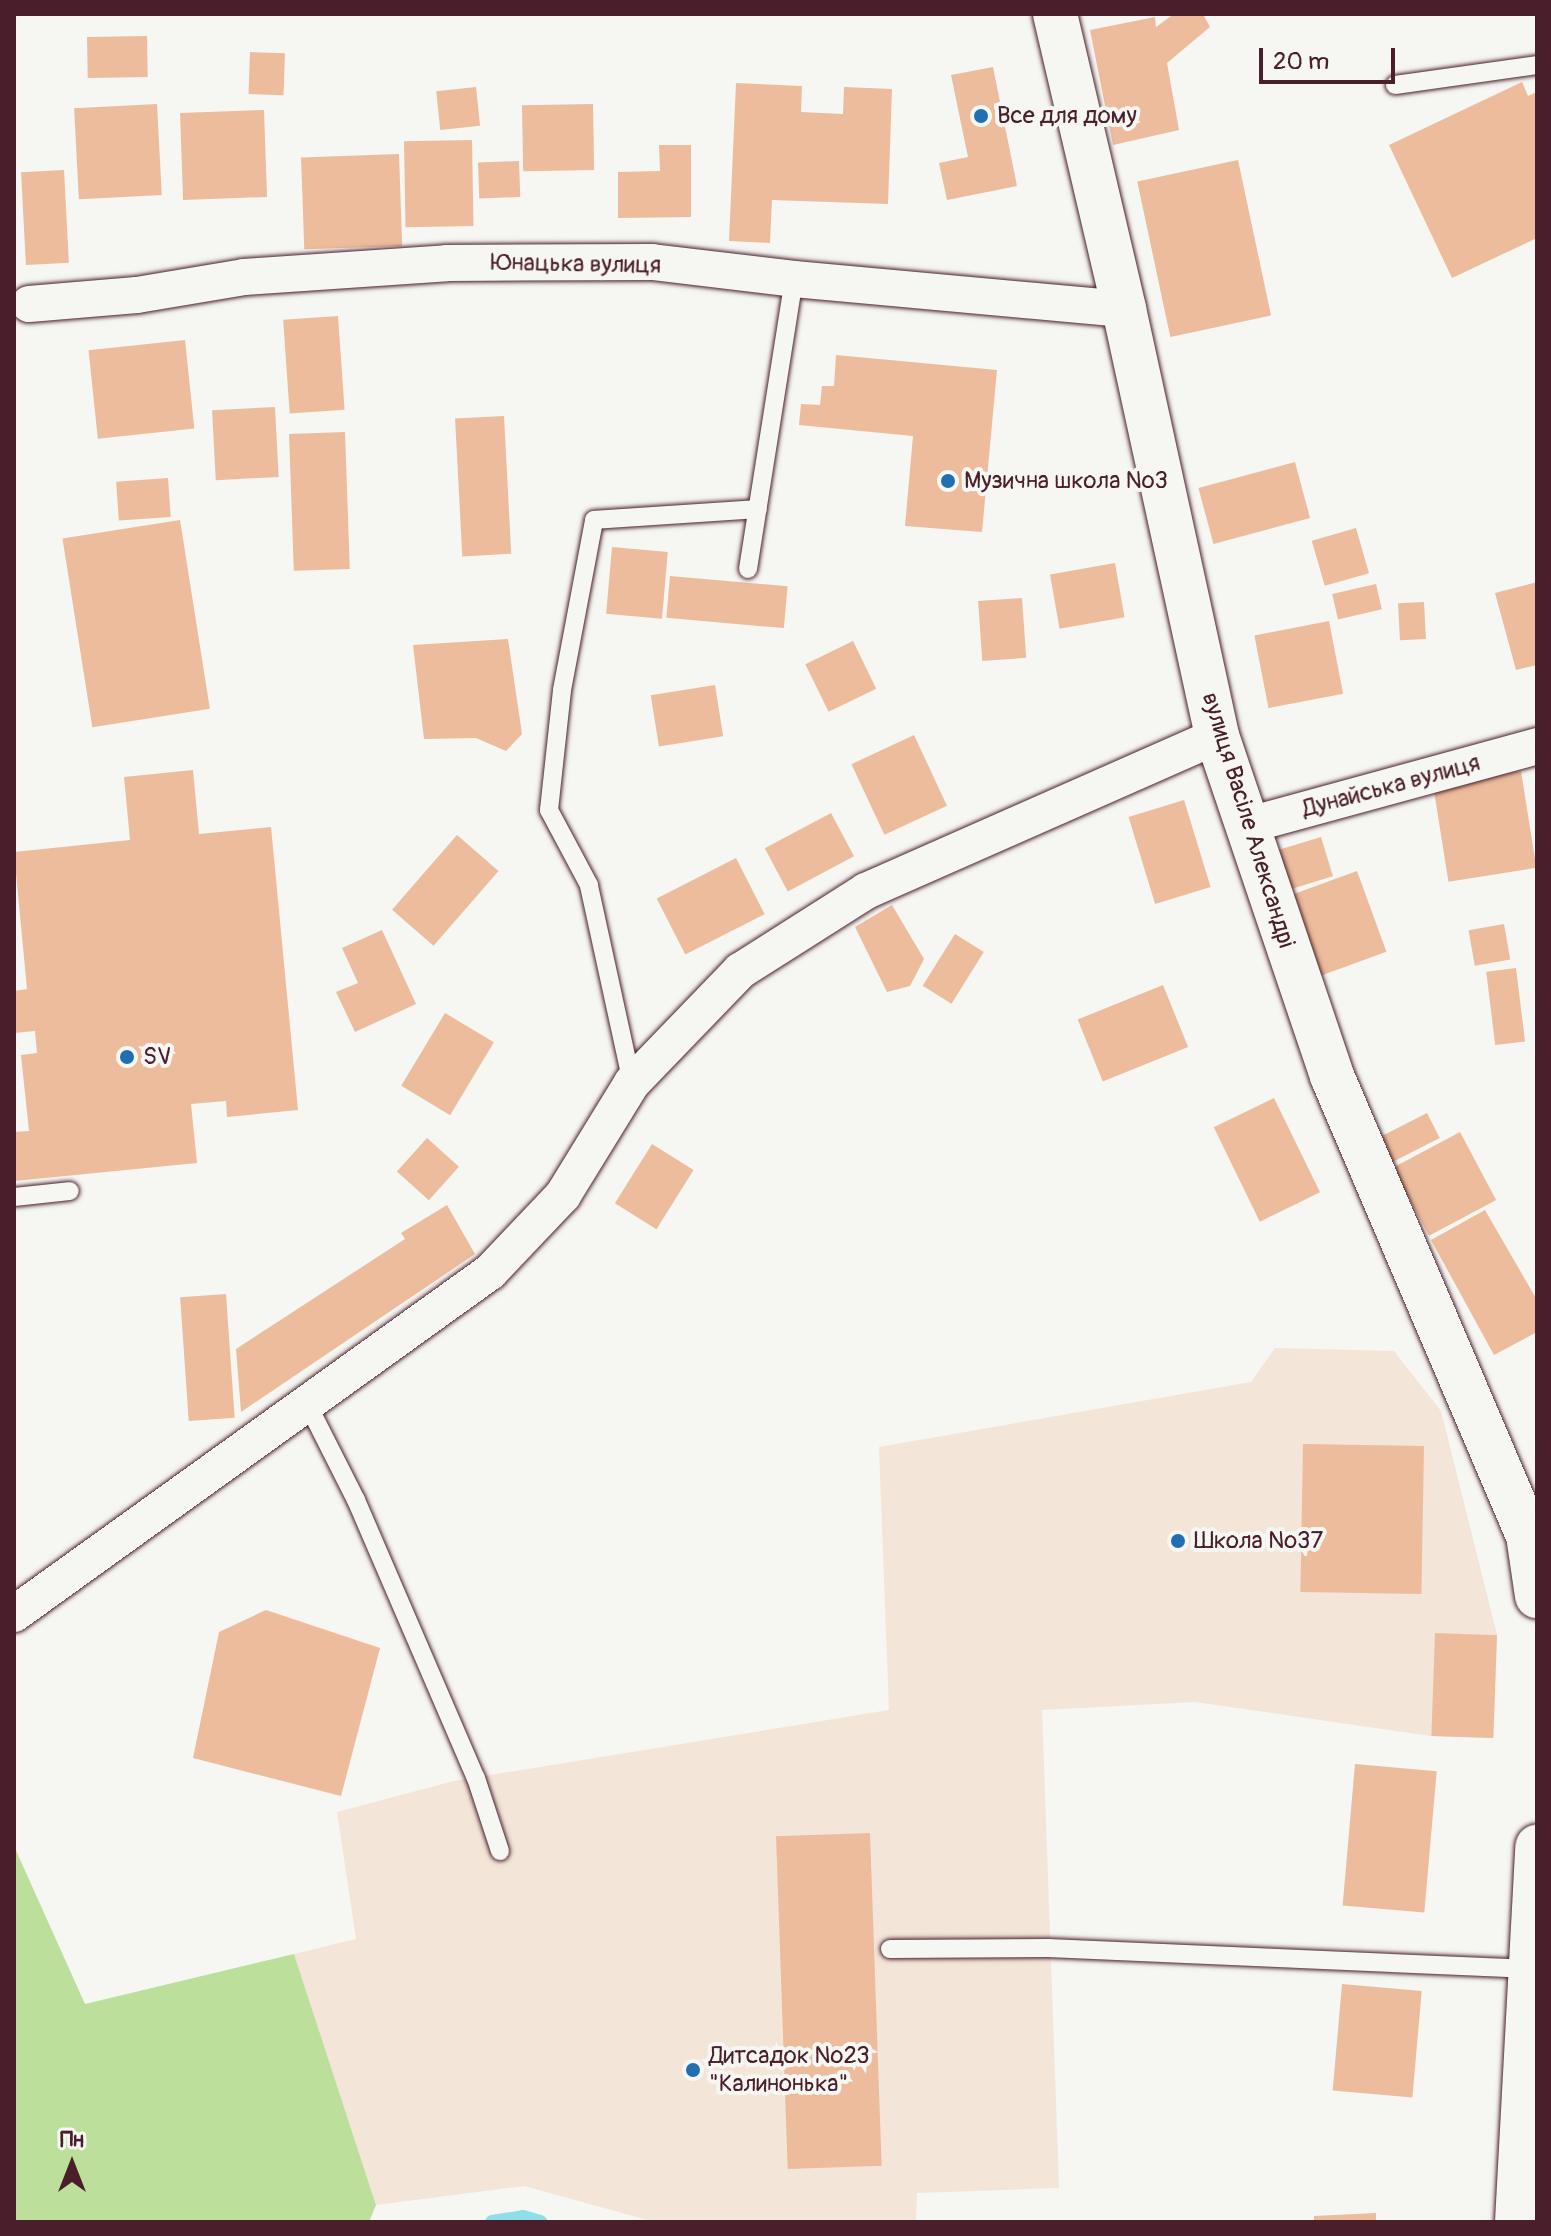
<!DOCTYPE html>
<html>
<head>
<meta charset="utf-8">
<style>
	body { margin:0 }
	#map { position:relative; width:1551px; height:2236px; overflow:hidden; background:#f6f6f2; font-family:Pangolin,sans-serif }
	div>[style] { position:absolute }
	.built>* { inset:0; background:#f3e5d8 }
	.green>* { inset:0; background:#bce09b }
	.stream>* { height:14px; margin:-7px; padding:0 7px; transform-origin:7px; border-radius:7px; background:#8edfea }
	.building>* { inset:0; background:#ecbc9c; transform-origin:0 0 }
	.roads { filter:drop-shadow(0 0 2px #4a1f2b) drop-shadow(0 0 2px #4a1f2b) }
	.service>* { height:18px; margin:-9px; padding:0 9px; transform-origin:9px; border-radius:9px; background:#f6f6f2 }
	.minor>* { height:36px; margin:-18px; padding:0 18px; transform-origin:18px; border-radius:18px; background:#f6f6f2 }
	.secondary>* { height:44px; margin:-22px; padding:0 22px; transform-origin:22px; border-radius:22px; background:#f6f6f2 }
	.dots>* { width:22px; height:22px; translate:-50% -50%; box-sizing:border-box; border:4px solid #f6f6f2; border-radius:50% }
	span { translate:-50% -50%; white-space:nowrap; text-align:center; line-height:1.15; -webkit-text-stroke:8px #f6f6f2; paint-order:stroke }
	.poi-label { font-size:24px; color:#4a1f2b }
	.left { translate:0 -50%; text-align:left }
	.street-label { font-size:24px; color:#4a1f2b }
	.frame { position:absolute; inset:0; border:16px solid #4a1f2b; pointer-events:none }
	.north { position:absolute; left:32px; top:2124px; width:80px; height:80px; -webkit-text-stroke:6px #f6f6f2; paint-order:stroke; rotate:0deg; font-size:22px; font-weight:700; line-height:32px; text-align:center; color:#4a1f2b }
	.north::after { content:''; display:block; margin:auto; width:28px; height:36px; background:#4a1f2b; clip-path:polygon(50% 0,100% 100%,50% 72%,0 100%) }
	.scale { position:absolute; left:1259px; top:48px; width:136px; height:36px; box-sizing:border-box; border:4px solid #4a1f2b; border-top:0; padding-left:10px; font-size:24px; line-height:28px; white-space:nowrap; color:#4a1f2b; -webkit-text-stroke:6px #f6f6f2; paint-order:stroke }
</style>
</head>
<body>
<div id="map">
	<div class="built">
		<i style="clip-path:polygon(1275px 1348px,1394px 1351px,1441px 1411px,1497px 1635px,1493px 1738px,1431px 1736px,1195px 1702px,1042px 1710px,1059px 2188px,917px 2193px,916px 2222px,655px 2222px,524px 2186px,376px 2205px,294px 1954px,356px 1939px,337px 1812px,454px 1781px,889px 1710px,879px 1447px,1251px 1382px)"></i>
	</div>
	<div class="green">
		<i style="clip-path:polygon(14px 1846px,85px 2004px,294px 1954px,376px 2205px,369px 2222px,14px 2222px)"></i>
	</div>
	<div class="stream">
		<i style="left:492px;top:2222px;width:31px;rotate:-9deg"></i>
		<i style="left:523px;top:2217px;width:18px;rotate:16deg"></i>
	</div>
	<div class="building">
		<i style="clip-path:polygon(1174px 14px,1203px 14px,1210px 27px,1167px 63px,1179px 130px,1113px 145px,1090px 30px,1155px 17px,1156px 27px)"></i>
		<i style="left:147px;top:36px;width:41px;height:60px;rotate:89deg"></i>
		<i style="left:250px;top:52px;width:35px;height:42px;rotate:2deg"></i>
		<i style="clip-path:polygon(993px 67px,1017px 186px,947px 200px,939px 163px,968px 157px,951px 75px)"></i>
		<i style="clip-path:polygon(1522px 82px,1528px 96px,1537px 92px,1537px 238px,1452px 278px,1389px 145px)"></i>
		<i style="clip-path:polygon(736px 83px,802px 86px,801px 112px,843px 114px,844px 87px,892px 89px,888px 204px,772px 200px,770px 243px,729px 241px)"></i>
		<i style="left:476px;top:87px;width:39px;height:40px;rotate:84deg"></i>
		<i style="left:157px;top:104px;width:91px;height:83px;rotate:87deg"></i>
		<i style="left:593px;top:104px;width:66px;height:71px;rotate:89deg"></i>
		<i style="left:264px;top:110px;width:87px;height:84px;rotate:88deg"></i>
		<i style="left:472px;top:140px;width:86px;height:68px;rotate:89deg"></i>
		<i style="clip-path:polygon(659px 145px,691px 145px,691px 217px,618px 218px,618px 172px,660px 171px)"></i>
		<i style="left:399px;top:154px;width:92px;height:98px;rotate:88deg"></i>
		<i style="left:1238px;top:160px;width:159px;height:103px;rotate:78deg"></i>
		<i style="left:519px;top:161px;width:36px;height:41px;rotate:88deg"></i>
		<i style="left:64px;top:170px;width:93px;height:43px;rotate:87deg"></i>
		<i style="left:338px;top:316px;width:94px;height:55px;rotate:86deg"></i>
		<i style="left:185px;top:340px;width:89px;height:97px;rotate:84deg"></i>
		<i style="clip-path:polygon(836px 355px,997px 370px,982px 532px,905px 526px,913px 436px,799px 425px,801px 404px,820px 405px,822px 386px,834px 386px)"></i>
		<i style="left:275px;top:407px;width:70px;height:63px;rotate:87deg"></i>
		<i style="left:504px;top:416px;width:138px;height:49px;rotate:87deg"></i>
		<i style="left:345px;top:432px;width:137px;height:56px;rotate:88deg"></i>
		<i style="left:1295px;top:462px;width:58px;height:100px;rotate:75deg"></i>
		<i style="left:168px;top:478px;width:39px;height:52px;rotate:86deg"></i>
		<i style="left:180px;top:520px;width:191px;height:119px;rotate:81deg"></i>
		<i style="left:1356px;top:528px;width:47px;height:46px;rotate:74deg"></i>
		<i style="left:612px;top:547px;width:56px;height:67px;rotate:5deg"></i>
		<i style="left:1115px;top:563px;width:55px;height:66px;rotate:80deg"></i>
		<i style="left:670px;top:576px;width:118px;height:42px;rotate:5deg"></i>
		<i style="clip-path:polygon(1537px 582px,1537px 665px,1516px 670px,1495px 593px)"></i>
		<i style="left:1376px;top:584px;width:26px;height:45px;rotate:77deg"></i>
		<i style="left:1022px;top:598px;width:60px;height:44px;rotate:86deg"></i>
		<i style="left:1424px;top:602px;width:37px;height:26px;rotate:87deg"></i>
		<i style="left:1329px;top:621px;width:74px;height:76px;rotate:79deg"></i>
		<i style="clip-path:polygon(508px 639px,522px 734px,506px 751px,476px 738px,424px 739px,413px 645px)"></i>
		<i style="left:853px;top:641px;width:53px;height:53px;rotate:64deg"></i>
		<i style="left:715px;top:685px;width:52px;height:65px;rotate:81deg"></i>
		<i style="left:914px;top:735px;width:78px;height:69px;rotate:65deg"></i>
		<i style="clip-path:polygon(193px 770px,199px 834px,271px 827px,298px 1110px,227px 1117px,226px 1101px,191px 1104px,197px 1163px,14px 1181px,14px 1132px,29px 1131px,21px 1055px,37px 1053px,35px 1031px,14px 1033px,14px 991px,27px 989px,14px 852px,130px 840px,124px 777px)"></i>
		<i style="left:1521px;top:771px;width:98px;height:89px;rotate:81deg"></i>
		<i style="left:1184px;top:800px;width:91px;height:58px;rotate:73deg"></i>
		<i style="left:831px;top:813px;width:49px;height:75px;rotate:62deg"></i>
		<i style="left:457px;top:835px;width:55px;height:99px;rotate:41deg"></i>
		<i style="left:1321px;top:837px;width:41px;height:44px;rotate:73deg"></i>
		<i style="left:736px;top:858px;width:63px;height:89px;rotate:63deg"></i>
		<i style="left:1357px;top:871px;width:86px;height:73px;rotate:70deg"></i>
		<i style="clip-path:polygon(892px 905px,924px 959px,910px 986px,887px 992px,855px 927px)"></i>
		<i style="left:1504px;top:924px;width:36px;height:36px;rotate:80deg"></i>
		<i style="clip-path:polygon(382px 930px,416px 1004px,355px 1032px,336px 992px,358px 983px,342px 948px)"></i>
		<i style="left:955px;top:934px;width:34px;height:61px;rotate:32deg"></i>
		<i style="left:1516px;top:968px;width:74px;height:30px;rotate:83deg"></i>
		<i style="left:1163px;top:985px;width:67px;height:92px;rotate:68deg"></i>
		<i style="left:445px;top:1013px;width:57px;height:85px;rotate:31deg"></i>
		<i style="left:1274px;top:1098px;width:105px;height:67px;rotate:64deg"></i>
		<i style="left:1427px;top:1113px;width:28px;height:54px;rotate:63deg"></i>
		<i style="left:1460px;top:1132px;width:77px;height:76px;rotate:62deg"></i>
		<i style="left:427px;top:1138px;width:43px;height:45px;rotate:42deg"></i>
		<i style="left:652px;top:1144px;width:49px;height:70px;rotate:32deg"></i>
		<i style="clip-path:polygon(447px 1205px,475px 1254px,241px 1412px,236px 1349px,405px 1239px,401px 1233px)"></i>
		<i style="clip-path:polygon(1485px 1210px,1537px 1300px,1537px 1332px,1494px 1355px,1431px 1240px)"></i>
		<i style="left:226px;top:1294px;width:124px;height:46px;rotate:86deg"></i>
		<i style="left:1303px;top:1444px;width:121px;height:148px;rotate:1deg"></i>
		<i style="clip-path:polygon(266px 1610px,380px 1648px,341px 1796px,193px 1758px,219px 1632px)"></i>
		<i style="left:1435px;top:1633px;width:62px;height:103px;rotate:2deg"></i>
		<i style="left:1355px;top:1764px;width:82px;height:142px;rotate:5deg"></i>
		<i style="left:870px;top:1833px;width:333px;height:94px;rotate:88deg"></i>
		<i style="left:1342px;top:1984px;width:80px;height:107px;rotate:5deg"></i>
		<i style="clip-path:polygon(1376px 2213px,1376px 2222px,1314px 2222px,1314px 2216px)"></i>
	</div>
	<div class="roads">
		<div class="service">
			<i style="left:1395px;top:85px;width:143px;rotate:-8deg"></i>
			<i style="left:748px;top:569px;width:294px;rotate:-81deg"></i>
			<i style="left:632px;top:1083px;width:203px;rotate:-102.3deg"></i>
			<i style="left:589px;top:885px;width:85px;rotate:-118.1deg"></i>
			<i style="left:549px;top:810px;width:121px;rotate:-83.8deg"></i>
			<i style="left:562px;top:690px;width:173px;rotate:-79.3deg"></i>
			<i style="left:594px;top:520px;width:164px;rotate:-3.8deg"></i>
			<i style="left:14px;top:1197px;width:56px;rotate:-6.1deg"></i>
			<i style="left:307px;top:1403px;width:109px;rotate:63.2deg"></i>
			<i style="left:356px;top:1500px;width:303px;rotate:66.7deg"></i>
			<i style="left:476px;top:1778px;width:77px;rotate:71.8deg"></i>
			<i style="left:890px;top:1949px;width:158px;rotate:-0.4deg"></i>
			<i style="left:1048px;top:1948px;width:484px;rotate:2.5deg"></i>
		</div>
		<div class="minor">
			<i style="left:29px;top:304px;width:108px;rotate:-4.8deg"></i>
			<i style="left:137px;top:295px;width:109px;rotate:-9.5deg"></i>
			<i style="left:244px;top:277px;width:203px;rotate:-3.9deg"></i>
			<i style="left:447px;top:263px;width:205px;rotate:-0.3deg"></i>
			<i style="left:652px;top:262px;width:143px;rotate:6.8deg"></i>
			<i style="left:794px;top:279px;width:331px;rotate:5.2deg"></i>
			<i style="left:1245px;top:826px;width:303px;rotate:-15.3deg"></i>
			<i style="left:14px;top:1614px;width:586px;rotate:-35.7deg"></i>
			<i style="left:490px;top:1272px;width:106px;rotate:-46.5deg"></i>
			<i style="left:563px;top:1195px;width:132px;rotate:-58.4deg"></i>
			<i style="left:632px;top:1083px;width:156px;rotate:-46deg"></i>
			<i style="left:740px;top:971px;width:149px;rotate:-32.4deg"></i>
			<i style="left:866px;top:891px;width:384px;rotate:-23.8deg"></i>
		</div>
		<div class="secondary">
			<i style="left:1055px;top:14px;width:303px;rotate:76.8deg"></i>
			<i style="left:1124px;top:309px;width:437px;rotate:77.7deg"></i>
			<i style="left:1217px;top:736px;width:359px;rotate:71.3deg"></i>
			<i style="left:1332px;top:1076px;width:499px;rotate:66.9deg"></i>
			<i style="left:1528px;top:1535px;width:62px;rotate:81.6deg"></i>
			<i style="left:1517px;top:2222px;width:376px;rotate:-86.9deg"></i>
		</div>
	</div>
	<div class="dots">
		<i style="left:981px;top:116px;background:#1f6fb2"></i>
		<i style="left:948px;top:481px;background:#1f6fb2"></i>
		<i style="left:127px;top:1057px;background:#1f6fb2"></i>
		<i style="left:1178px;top:1541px;background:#1f6fb2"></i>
		<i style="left:693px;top:2070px;background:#1f6fb2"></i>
	</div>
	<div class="poi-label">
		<span class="left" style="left:997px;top:116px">Все для дому</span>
		<span class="left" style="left:964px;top:481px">Музична школа №3</span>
		<span class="left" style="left:143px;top:1057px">SV</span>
		<span class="left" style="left:1194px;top:1541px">Школа №37</span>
		<span class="left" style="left:709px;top:2070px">Дитсадок №23<br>"Калинонька"</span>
	</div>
	<div class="street-label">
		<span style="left:576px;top:264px;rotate:1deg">Юнацька вулиця</span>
		<span style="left:1391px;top:786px;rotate:-15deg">Дунайська вулиця</span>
		<span style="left:1248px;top:820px;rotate:73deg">вулиця Васіле Александрі</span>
	</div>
	<div class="frame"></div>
	<div class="north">Пн</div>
	<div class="scale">20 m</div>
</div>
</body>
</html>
